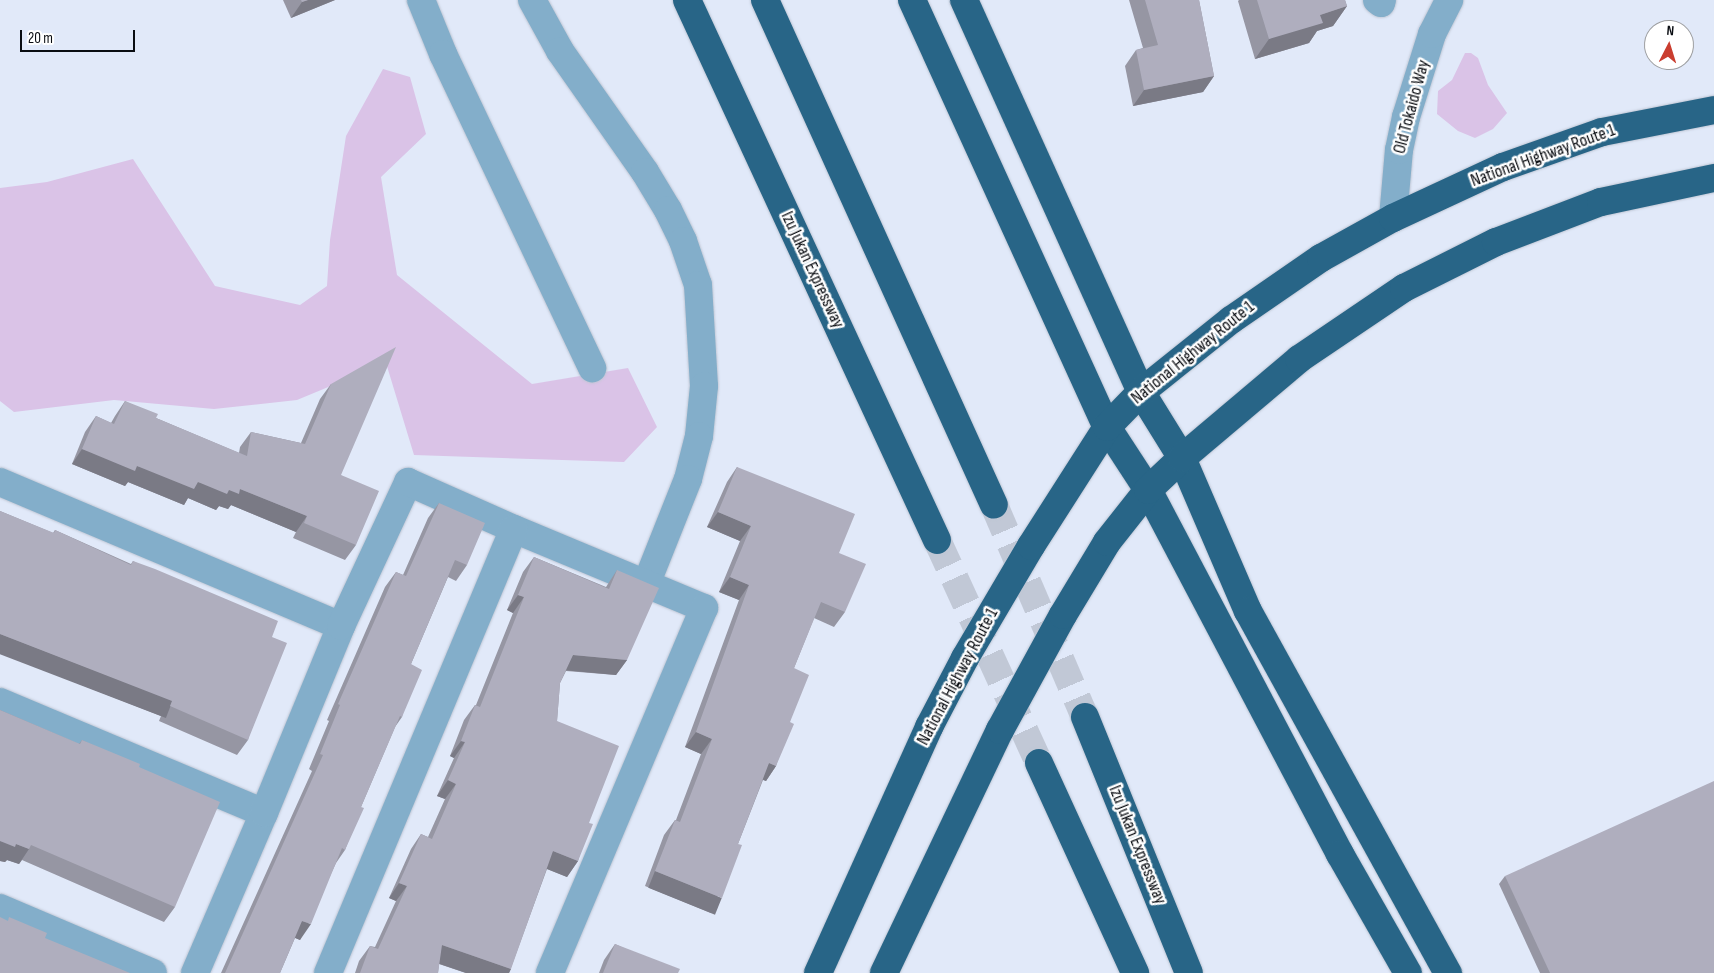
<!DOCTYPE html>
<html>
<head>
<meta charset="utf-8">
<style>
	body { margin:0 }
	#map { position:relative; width:1714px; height:973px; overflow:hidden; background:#e1e9f9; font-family:"Sofia Sans Condensed",sans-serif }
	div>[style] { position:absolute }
	.green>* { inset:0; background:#dac3e7 }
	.highway-tunnel>* { height:28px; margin-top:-14px; transform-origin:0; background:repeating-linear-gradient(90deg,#c1c8d6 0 28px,transparent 0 42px) }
	.roads { filter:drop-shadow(0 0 1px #bfc6d4) drop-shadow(0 0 1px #bfc6d4) }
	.street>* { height:28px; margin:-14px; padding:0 14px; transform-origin:14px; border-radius:14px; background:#83aeca }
	.highway>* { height:28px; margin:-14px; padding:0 14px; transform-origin:14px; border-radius:14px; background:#286587 }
	.wall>* { inset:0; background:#9696a3 }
	.shaded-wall>* { inset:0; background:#7a7a85; transform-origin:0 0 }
	.building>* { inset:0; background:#afaebe }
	span { translate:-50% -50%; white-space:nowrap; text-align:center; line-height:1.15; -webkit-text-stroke:5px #fff; paint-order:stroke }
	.street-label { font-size:18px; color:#0a0d12 }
	.north { position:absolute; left:1644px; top:20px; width:50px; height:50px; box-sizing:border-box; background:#fff; border:1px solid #9d9ea0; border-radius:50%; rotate:5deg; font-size:14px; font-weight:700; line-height:20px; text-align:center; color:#0a0d12 }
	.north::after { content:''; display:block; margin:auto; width:18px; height:22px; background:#ca3d2f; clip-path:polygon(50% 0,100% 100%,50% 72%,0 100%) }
	.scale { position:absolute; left:20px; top:30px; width:115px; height:22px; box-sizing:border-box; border:2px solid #0a0d12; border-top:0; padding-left:6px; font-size:15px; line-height:18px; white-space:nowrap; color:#0a0d12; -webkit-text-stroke:4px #fff; paint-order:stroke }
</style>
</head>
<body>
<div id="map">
	<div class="green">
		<i style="clip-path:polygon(1465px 53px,1471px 53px,1478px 58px,1488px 85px,1507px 113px,1493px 129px,1475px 138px,1458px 131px,1437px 114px,1438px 91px,1452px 80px)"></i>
		<i style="clip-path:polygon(383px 69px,410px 77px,426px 134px,381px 177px,397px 275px,532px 384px,628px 368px,657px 427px,624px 462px,414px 455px,386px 363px,297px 400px,214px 409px,114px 400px,14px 412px,0 401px,0 188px,47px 182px,133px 159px,215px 286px,300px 305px,327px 286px,330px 240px,346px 136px)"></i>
	</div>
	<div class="highway-tunnel">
		<i style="left:994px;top:505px;width:231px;rotate:66.8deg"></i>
		<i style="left:937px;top:540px;width:245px;rotate:65.4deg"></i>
	</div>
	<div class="roads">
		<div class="street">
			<i style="left:421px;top:0;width:58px;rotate:67.8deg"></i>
			<i style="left:443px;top:54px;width:348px;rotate:64.6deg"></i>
			<i style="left:532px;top:0;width:58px;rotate:61.2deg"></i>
			<i style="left:560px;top:51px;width:148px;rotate:54.9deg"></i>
			<i style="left:645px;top:172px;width:44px;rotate:58.8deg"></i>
			<i style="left:668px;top:210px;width:34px;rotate:64deg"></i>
			<i style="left:683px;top:241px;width:46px;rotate:71.2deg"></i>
			<i style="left:698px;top:285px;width:101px;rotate:86.6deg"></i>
			<i style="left:704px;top:386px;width:50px;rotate:95.7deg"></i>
			<i style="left:699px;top:436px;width:44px;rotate:104.3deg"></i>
			<i style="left:688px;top:479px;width:111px;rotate:111.7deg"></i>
			<i style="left:1377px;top:0;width:5px;rotate:37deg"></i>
			<i style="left:1381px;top:3px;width:3px;rotate:-72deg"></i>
			<i style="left:1393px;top:218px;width:68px;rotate:-85deg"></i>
			<i style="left:1399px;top:150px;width:34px;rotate:-78deg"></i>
			<i style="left:1406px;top:117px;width:87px;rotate:-72.6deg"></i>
			<i style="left:1432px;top:34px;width:38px;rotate:-63deg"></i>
			<i style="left:0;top:482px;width:370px;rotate:22.9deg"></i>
			<i style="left:0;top:702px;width:286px;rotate:22.8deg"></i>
			<i style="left:0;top:908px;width:166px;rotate:23deg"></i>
			<i style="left:195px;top:973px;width:174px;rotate:-66.7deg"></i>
			<i style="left:264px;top:813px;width:202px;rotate:-67.6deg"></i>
			<i style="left:341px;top:626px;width:159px;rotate:-65deg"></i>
			<i style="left:408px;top:482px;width:116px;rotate:23.9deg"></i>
			<i style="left:514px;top:529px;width:206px;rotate:22.6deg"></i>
			<i style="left:704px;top:608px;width:396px;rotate:112.9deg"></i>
			<i style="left:328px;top:973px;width:481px;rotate:-67.3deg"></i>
		</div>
		<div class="highway">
			<i style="left:687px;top:0;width:595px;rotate:65.16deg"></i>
			<i style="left:765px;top:0;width:554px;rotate:65.61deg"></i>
			<i style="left:912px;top:0;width:469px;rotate:65.5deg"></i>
			<i style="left:1107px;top:427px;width:75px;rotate:56.9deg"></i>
			<i style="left:1148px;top:490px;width:412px;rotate:62.2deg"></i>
			<i style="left:1340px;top:854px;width:137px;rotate:60.3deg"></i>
			<i style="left:964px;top:0;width:430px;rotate:65.7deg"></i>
			<i style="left:1141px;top:392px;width:78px;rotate:58.2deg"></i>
			<i style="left:1182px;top:458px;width:167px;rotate:66.7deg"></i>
			<i style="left:1248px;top:611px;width:414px;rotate:61.1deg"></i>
			<i style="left:1085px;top:717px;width:276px;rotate:67.9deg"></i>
			<i style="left:1039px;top:763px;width:231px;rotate:65.4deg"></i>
			<i style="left:818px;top:973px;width:270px;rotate:-65.7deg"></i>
			<i style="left:929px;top:727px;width:78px;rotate:-62.4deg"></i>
			<i style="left:965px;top:658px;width:130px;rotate:-59.5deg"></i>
			<i style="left:1031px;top:546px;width:141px;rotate:-57.4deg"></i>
			<i style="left:1107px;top:427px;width:49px;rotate:-45.8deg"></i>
			<i style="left:1141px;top:392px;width:115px;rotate:-38.7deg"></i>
			<i style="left:1231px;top:320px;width:109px;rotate:-34.6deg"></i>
			<i style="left:1321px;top:258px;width:82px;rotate:-29.1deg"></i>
			<i style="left:1393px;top:218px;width:121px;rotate:-24.9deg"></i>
			<i style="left:1503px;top:167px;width:105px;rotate:-19.5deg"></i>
			<i style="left:1602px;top:132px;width:114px;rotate:-11.1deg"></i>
			<i style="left:884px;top:973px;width:269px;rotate:-64.5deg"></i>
			<i style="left:1000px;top:730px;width:131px;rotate:-61.3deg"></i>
			<i style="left:1063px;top:615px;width:85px;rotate:-58.9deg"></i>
			<i style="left:1107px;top:542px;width:66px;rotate:-51.7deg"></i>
			<i style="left:1148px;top:490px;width:47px;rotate:-43.3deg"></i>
			<i style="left:1182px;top:458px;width:153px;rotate:-40.2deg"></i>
			<i style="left:1299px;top:359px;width:127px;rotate:-34.1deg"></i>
			<i style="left:1404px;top:288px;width:103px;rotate:-26.6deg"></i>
			<i style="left:1496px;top:242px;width:112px;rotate:-20.9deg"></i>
			<i style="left:1601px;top:202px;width:116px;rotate:-12deg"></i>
		</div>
	</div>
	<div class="wall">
		<i style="clip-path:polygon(283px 0,335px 0,291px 18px)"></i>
		<i style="clip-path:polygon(1129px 0,1199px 0,1214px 76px,1203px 92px,1133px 106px,1125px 66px,1136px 50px,1143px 48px)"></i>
		<i style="clip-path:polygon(1239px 0,1345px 0,1347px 6px,1333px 26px,1317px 31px,1309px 43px,1255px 59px,1238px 1px)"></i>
		<i style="clip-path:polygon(331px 384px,341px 475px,356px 545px,345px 560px,293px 538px,296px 532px,231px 505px,228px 509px,219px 506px,216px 510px,188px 498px,184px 505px,128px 482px,125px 486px,72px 464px,85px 432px,96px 416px,111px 423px,115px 416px,125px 401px,156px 418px,239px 453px,240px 447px,251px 432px,301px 443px,320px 399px)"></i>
		<i style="clip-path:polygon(737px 467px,839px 553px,845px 612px,834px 627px,814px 618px,794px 668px,790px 722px,776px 766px,766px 781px,763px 780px,711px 913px,645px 886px,664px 835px,675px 820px,676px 820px,701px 754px,685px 747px,739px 600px,719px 592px,740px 541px,707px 527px,727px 482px)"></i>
		<i style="clip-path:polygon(439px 503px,467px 565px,456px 581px,448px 577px,411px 664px,402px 717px,395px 727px,361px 807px,345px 850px,336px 863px,300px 940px,295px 938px,280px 973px,221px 973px,312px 771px,309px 769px,329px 721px,327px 720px,385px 587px,396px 572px,403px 575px,428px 518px)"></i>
		<i style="clip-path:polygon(0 511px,53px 533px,55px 530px,131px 564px,133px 561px,272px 637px,248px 740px,237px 755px,159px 721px,161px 716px,0 653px)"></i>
		<i style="clip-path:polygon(534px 557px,606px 587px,617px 570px,627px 660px,616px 675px,566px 671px,560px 683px,557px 721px,589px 823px,578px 861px,567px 877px,547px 869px,509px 973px,466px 973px,439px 964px,438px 973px,355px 973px,359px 961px,370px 946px,375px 947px,396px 901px,389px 898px,411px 849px,421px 834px,428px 837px,445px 799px,437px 796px,454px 758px,450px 756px,464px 720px,475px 705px,476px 705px,513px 613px,507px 610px,523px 572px)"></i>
		<i style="clip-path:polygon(0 710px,79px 744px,82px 740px,139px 767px,175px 907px,164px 922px,22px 860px,19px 864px,7px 860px,5px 862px,0 861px)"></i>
		<i style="clip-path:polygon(1505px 876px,1714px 973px,1540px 973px,1499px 884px)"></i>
		<i style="clip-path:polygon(615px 944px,678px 973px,599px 973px,604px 960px)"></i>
	</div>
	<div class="shaded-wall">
		<i style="clip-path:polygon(308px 0,335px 0,291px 18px,302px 2px)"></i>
		<i style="clip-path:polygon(1347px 6px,1333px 26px,1317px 31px,1309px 43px,1255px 59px,1269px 39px,1320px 15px)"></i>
		<i style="clip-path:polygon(1214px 76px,1203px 92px,1133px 106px,1144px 90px)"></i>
		<i style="clip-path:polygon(82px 449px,137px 466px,198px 482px,229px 490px,240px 489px,307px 516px,296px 532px,231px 505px,228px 509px,219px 506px,216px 510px,188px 498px,184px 505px,128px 482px,125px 486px,72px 464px)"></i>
		<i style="clip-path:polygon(718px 512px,751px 526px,740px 541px,707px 527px)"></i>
		<i style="clip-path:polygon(730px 577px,749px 585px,739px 600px,719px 592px)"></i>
		<i style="clip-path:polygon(518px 595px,524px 597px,513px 613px,507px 610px)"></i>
		<i style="left:0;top:634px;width:185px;height:19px;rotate:21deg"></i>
		<i style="clip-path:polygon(573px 655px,627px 660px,616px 675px,562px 670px)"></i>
		<i style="clip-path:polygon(696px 732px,712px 739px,701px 754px,685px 747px)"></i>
		<i style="clip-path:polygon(461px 741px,465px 742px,454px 758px,450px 756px)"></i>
		<i style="clip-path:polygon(769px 763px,776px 766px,766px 781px,759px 778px)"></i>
		<i style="clip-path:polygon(448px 780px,456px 784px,445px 799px,437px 796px)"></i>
		<i style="clip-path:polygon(0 841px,16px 844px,29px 849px,19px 864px,7px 860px,5px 862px,0 861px)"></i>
		<i style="clip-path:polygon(553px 851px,578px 861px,567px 877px,542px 867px)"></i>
		<i style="left:655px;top:871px;width:72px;height:18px;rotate:22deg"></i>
		<i style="clip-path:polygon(399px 883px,407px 886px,396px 901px,389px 898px)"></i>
		<i style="clip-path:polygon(302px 921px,311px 924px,300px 940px,291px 936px)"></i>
		<i style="clip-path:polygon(442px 945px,511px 969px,509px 973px,466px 973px,431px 961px)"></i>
	</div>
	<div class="building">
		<i style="clip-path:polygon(301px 0,308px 0,302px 2px)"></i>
		<i style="clip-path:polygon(1145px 0,1199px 0,1214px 76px,1144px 90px,1136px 50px,1158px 45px)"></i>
		<i style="clip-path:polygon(1257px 0,1345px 0,1347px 6px,1320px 15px,1323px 23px,1269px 39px)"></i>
		<i style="clip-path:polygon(396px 347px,341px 475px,379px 491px,356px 545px,304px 523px,307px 516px,240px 489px,239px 494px,229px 490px,227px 494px,198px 482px,194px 489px,137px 466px,135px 471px,82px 449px,96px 416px,114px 424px,125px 401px,158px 414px,156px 418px,247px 456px,251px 432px,305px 444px,331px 384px)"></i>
		<i style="clip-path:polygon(737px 467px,855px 514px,839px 553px,866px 564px,845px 612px,821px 602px,794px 668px,809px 675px,790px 722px,794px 724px,776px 766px,769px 763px,738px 844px,742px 845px,722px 898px,655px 871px,675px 820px,680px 822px,712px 739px,696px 732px,749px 585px,730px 577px,751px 526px,718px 512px)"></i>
		<i style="clip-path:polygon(439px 503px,485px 523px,467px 565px,455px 560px,411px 664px,422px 670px,402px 717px,400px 716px,361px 807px,364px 808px,345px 850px,342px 848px,311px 924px,302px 921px,280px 973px,225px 973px,323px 755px,320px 754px,340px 705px,338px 704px,396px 572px,406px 576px)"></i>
		<i style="clip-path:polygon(0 511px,54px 533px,55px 530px,131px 565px,133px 561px,155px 569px,278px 621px,272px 637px,287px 643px,248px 740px,170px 706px,172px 701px,0 634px)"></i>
		<i style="clip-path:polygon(534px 557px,609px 589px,617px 570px,659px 588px,627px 660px,573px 655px,560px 683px,557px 721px,619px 746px,589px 823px,593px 824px,578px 861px,553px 851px,511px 969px,442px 945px,438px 973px,360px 973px,370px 946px,378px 949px,407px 886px,399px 883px,421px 834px,432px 839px,456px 784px,448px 780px,465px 742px,461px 741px,475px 705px,480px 707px,524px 597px,518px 595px)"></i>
		<i style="clip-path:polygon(0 710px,80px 744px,82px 740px,140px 764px,139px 767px,220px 802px,175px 907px,31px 845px,29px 849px,16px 844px,15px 847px,0 841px)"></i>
		<i style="clip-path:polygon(1714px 781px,1714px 973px,1550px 973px,1505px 876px)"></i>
		<i style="clip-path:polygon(0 917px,8px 921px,9px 917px,47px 933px,45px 938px,130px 973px,0 973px)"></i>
		<i style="clip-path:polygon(615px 944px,680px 969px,678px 973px,603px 973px)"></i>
	</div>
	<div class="street-label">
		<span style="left:1412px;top:107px;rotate:-75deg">Old Tokaido Way</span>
		<span style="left:1543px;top:156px;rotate:-20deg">National Highway Route 1</span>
		<span style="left:812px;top:270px;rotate:65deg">Izu Jukan Expressway</span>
		<span style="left:1193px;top:353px;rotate:-39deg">National Highway Route 1</span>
		<span style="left:958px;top:677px;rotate:-62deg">National Highway Route 1</span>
		<span style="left:1137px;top:845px;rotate:68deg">Izu Jukan Expressway</span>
	</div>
	<div class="north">N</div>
	<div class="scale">20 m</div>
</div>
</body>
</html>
